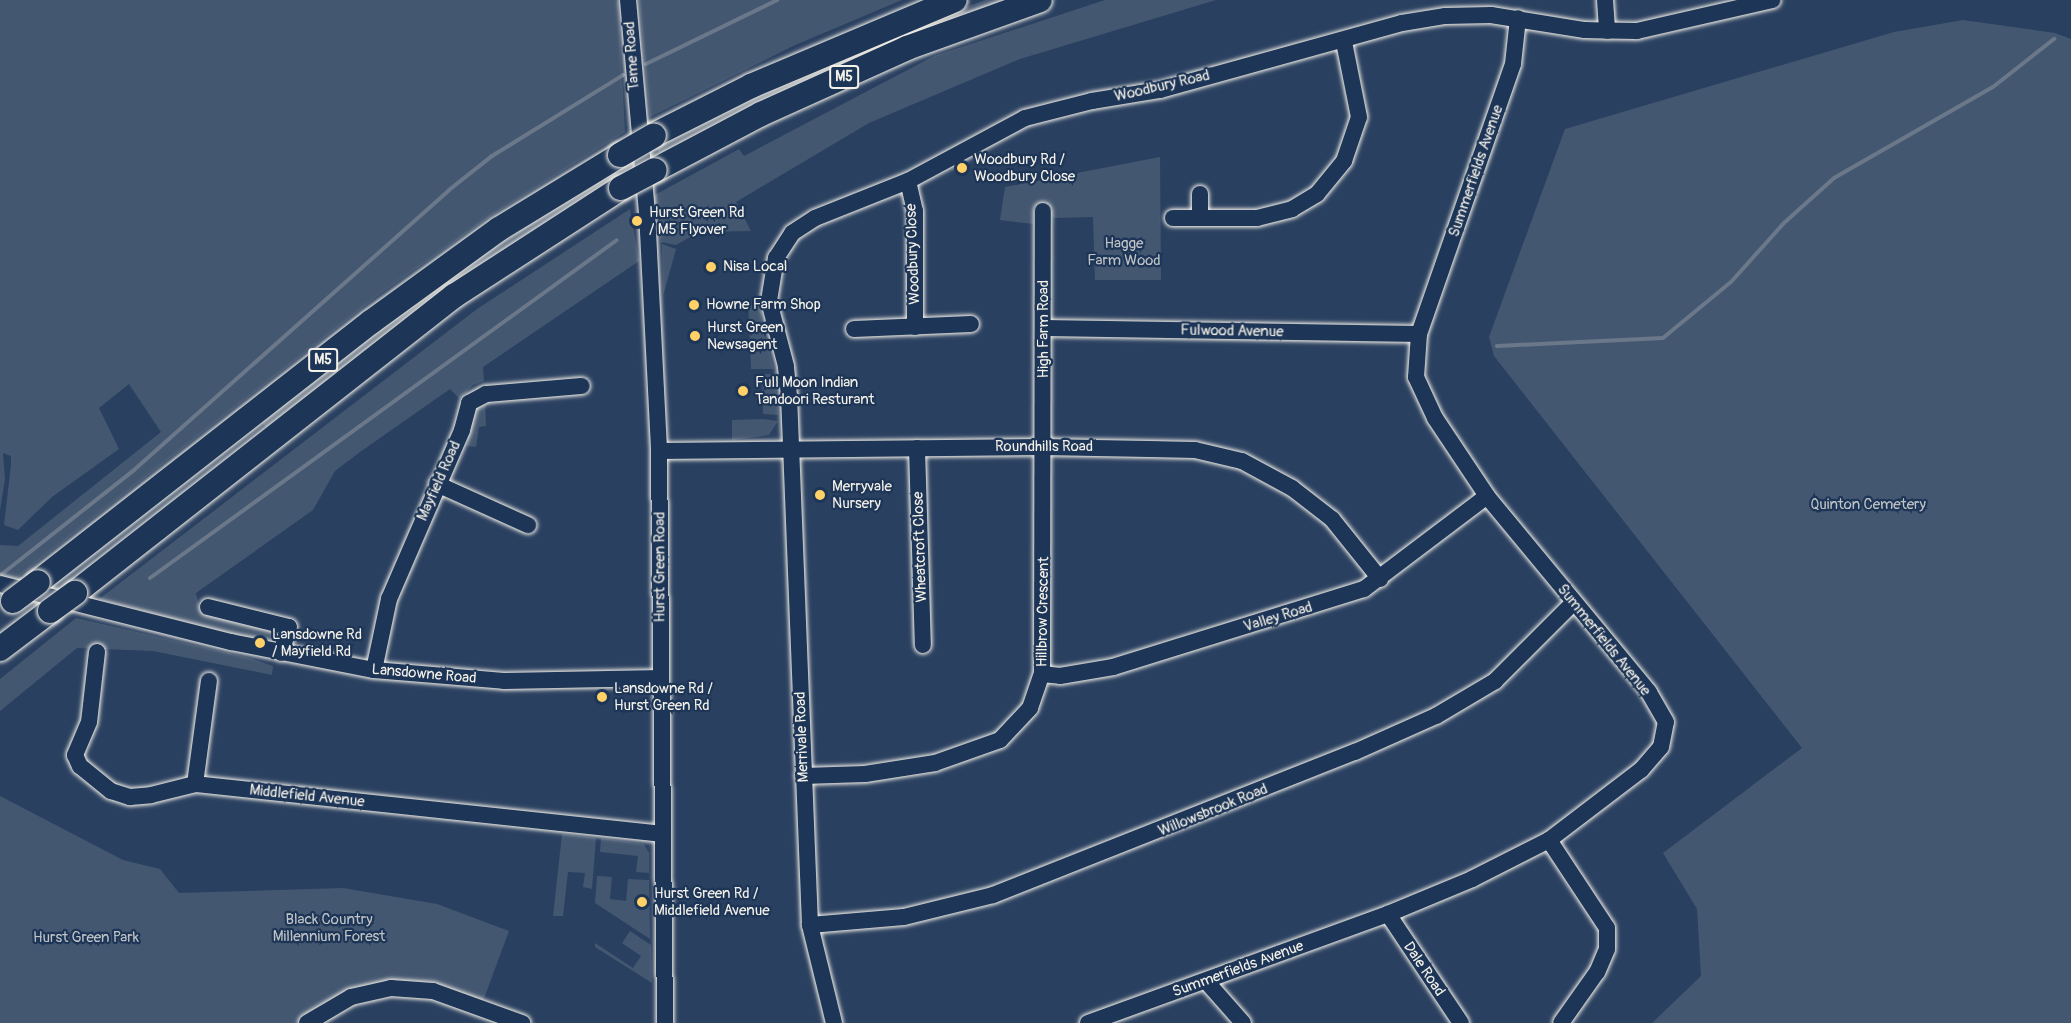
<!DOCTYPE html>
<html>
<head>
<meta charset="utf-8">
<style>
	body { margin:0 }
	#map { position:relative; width:2071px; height:1023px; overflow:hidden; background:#2a4060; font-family:Pangolin,sans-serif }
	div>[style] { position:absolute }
	.green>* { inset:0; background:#445771 }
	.stream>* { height:4px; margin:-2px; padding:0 2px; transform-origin:2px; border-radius:2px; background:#6a788a }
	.roads { filter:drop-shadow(0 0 2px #f4f1e8) drop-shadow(0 0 2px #f4f1e8) }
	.minor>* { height:16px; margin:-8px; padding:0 8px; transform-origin:8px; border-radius:8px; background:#1d3557 }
	.highway>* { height:24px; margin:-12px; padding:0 12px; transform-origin:12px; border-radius:12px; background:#1d3557 }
	.bridges { filter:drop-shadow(0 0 2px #f4f1e8) drop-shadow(0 0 2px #f4f1e8) }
	.highway-bridge>* { height:24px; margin:-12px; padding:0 12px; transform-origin:12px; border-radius:12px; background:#1d3557 }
	.dots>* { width:16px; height:16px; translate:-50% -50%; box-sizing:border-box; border:3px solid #1d3557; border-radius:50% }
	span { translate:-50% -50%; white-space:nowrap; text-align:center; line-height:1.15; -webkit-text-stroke:4.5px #1d3557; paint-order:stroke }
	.shield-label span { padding:2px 4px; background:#1d3557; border:2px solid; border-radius:4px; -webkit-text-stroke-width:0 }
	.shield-label { font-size:14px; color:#f4f1e8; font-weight:700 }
	.street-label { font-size:15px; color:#f4f1e8 }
	.poi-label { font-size:15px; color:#f4f1e8 }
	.left { translate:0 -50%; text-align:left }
	.park-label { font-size:15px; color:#bfc3c4 }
</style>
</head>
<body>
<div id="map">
	<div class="green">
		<i style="clip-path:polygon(0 0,618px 0,625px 132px,491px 216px,379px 295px,13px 581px,0 574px,0 545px,18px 546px,161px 432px,129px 384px,99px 408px,119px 449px,52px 497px,18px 530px,4px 525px,11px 465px,11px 456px,3px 453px,5px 479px,0 511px)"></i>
		<i style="clip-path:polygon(639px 0,902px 0,793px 46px,650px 117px)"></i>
		<i style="clip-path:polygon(985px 0,1007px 0,660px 155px,657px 147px,734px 107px,932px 19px)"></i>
		<i style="clip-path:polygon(1105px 0,1216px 0,1020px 59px,869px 123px,736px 202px,751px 231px,699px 232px,676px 245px,661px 242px,653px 196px,739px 149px,744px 156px,934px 56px)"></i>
		<i style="clip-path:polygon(1963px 20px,2055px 33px,2071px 39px,2071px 1023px,1652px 1023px,1701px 976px,1697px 909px,1663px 853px,1802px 748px,1494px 356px,1489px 337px,1565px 129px,1894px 32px)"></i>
		<i style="clip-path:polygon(1160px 157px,1161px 280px,1095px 280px,1093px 217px,1053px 218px,1043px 204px,1034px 207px,1033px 224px,1000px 220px,1005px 187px)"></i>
		<i style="clip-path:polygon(615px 170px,619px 178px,431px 302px,266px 427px,261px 421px,403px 311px,489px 251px)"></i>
		<i style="clip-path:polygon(630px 209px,639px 261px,483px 367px,484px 381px,473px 385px,460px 399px,450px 389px,360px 452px,335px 471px,313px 510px,196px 593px,200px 611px,280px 631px,277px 646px,99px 599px,477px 309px)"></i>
		<i style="clip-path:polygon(662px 244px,676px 249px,663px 296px)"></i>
		<i style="clip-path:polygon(760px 300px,762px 326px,774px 369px,751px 369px,748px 301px)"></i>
		<i style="clip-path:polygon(762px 374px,775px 374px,778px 415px,763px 414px)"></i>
		<i style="clip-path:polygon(485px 398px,486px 426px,479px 427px,476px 447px,467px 446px,470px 413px)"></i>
		<i style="clip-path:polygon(763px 419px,778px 421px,769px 435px,732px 440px,732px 420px)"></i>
		<i style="clip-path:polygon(76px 618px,250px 658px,273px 666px,272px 675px,153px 651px,77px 648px,0 711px,0 679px)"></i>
		<i style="clip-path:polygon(0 796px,123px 860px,160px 869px,179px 893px,343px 888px,437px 904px,509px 931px,483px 1001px,436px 987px,329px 1002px,296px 1023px,0 1023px)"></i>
		<i style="clip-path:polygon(562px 834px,596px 838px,592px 889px,583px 887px,585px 873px,568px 872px,563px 916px,553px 916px)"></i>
		<i style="clip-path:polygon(601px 838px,644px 844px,649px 853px,649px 873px,636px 872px,638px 856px,600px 852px)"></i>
		<i style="clip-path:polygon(597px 876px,612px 877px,610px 899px,626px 901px,628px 879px,649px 880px,650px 939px,595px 903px)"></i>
		<i style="clip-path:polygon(630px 931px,651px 945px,652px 983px,595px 947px,595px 943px,633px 968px,641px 956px,622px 943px)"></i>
	</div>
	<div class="stream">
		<i style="left:646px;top:64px;width:146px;rotate:-26deg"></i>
		<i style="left:1497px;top:346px;width:166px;rotate:-2.8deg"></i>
		<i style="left:1663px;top:338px;width:88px;rotate:-39.5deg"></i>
		<i style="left:1731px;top:282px;width:79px;rotate:-48.1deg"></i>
		<i style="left:1784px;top:223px;width:67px;rotate:-42deg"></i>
		<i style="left:1834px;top:178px;width:183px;rotate:-29.8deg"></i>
		<i style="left:1993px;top:87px;width:78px;rotate:-38.2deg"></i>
		<i style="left:2px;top:574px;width:168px;rotate:-38.2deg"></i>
		<i style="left:134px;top:470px;width:421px;rotate:-41.6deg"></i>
		<i style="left:449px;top:190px;width:55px;rotate:-38.3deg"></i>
		<i style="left:492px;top:156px;width:154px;rotate:-31.7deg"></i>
		<i style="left:150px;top:578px;width:576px;rotate:-35.9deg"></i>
	</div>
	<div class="roads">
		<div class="minor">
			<i style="left:628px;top:0;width:213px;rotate:84.9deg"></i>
			<i style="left:647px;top:212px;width:239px;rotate:87.1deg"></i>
			<i style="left:659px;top:451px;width:572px;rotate:89.4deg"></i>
			<i style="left:1605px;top:0;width:31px;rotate:86deg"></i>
			<i style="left:908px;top:181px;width:31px;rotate:77deg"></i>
			<i style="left:915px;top:211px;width:116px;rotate:90deg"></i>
			<i style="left:1200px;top:194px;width:24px;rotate:90deg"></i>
			<i style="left:1173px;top:218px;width:84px"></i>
			<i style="left:1257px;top:218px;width:36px;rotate:-14deg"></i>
			<i style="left:1292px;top:209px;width:29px;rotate:-31deg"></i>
			<i style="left:1317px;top:194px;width:43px;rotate:-50.7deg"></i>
			<i style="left:1344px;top:161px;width:46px;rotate:-71.2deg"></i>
			<i style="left:1359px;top:117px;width:76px;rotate:-101.3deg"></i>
			<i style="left:1044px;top:328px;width:375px;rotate:0.9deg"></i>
			<i style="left:854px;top:329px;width:117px;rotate:-2.4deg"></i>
			<i style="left:917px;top:448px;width:197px;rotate:88.3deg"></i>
			<i style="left:659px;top:451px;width:383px;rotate:-0.6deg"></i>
			<i style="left:1042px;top:447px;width:153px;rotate:1.1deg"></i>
			<i style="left:1195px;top:450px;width:48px;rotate:13.2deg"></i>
			<i style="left:1242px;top:461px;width:57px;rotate:28.4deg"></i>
			<i style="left:1292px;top:488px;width:51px;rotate:37.8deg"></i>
			<i style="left:1332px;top:519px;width:77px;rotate:51.3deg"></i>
			<i style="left:437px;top:484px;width:100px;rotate:24.3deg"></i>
			<i style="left:0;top:584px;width:238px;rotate:14.1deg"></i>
			<i style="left:231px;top:642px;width:146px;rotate:11.1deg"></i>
			<i style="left:374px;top:670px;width:130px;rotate:4.8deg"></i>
			<i style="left:504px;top:681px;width:157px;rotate:-1.1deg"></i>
			<i style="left:208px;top:607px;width:83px;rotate:13.9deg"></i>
			<i style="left:289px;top:627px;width:27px;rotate:107deg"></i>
			<i style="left:97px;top:652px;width:70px;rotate:96.5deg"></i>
			<i style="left:89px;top:722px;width:36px;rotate:113deg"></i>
			<i style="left:75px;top:755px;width:12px;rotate:66deg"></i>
			<i style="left:80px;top:766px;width:40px;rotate:39deg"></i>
			<i style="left:111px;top:791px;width:20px;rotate:18deg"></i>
			<i style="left:130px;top:797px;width:21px;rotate:-5deg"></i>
			<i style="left:151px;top:795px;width:45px;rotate:-14deg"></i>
			<i style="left:195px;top:784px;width:470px;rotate:6.1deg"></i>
			<i style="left:374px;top:670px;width:73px;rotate:-78.1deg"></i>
			<i style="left:389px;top:599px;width:184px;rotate:-66.6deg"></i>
			<i style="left:462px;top:430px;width:28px;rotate:-75deg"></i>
			<i style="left:469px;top:403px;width:19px;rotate:-28deg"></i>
			<i style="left:486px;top:394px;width:96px;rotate:-4.8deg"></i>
			<i style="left:1042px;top:674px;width:18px;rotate:6deg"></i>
			<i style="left:1060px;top:676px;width:54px;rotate:-9.6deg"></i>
			<i style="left:1113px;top:667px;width:263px;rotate:-17.3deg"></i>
			<i style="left:1364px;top:589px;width:154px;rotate:-37.1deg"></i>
			<i style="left:803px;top:776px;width:62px;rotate:-1.8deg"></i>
			<i style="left:865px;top:774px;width:71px;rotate:-8.9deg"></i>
			<i style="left:935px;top:763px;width:69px;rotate:-19.5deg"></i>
			<i style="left:1000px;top:740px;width:44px;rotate:-46.8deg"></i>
			<i style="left:1030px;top:708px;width:36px;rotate:-71deg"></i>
			<i style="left:1042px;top:674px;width:463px;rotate:-89.9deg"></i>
			<i style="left:195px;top:784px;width:104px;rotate:-82.3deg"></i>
			<i style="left:1549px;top:840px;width:105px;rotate:56.6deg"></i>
			<i style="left:1607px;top:928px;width:21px;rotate:90deg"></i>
			<i style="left:1607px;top:949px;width:25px;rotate:113deg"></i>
			<i style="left:1597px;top:972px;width:62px;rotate:125.2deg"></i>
			<i style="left:1388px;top:914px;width:131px;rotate:56.2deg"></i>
			<i style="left:810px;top:925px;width:94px;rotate:-4.9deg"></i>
			<i style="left:904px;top:917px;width:92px;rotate:-13.9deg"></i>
			<i style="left:993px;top:895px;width:389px;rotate:-21.6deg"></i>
			<i style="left:1355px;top:752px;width:89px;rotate:-24deg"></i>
			<i style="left:1436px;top:716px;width:69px;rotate:-30.7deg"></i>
			<i style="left:1495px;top:681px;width:110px;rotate:-45deg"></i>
			<i style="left:1206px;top:981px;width:56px;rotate:48.6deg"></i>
			<i style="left:307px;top:1023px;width:51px;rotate:-30.6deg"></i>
			<i style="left:351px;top:997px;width:41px;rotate:-12.7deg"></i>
			<i style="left:391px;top:988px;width:42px;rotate:4.1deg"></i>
			<i style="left:433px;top:991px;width:95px;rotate:19.8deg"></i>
			<i style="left:834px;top:1023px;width:101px;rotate:-103.8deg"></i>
			<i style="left:810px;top:925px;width:529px;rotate:-92.27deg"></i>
			<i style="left:789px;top:396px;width:30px;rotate:-96deg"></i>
			<i style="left:786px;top:366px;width:67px;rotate:-104.7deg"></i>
			<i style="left:769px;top:301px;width:44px;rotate:-80.8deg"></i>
			<i style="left:776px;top:258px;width:30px;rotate:-57deg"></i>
			<i style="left:792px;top:233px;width:27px;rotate:-33deg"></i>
			<i style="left:815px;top:218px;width:100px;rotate:-21.7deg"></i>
			<i style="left:908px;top:181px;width:133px;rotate:-28.3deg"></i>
			<i style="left:1025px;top:118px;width:69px;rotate:-14.2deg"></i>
			<i style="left:1092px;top:101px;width:69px;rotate:-9.2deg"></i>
			<i style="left:1160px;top:90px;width:251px;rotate:-15.5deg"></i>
			<i style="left:1402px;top:23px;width:44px;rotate:-9.2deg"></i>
			<i style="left:1445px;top:16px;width:46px;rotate:-1.2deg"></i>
			<i style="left:1491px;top:15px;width:95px;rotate:9.1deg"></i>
			<i style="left:1585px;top:30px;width:52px;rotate:1.1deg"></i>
			<i style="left:1637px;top:31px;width:139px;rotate:-12.9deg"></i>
			<i style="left:1088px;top:1023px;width:319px;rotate:-20deg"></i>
			<i style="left:1388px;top:914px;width:91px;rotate:-22.6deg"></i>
			<i style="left:1472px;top:879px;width:86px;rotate:-26.9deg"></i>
			<i style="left:1549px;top:840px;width:116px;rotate:-37.3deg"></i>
			<i style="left:1641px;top:770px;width:30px;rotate:-49deg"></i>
			<i style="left:1661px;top:747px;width:25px;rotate:-79deg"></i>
			<i style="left:1666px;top:722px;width:34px;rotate:-120deg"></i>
			<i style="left:1649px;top:692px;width:254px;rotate:-129.6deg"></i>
			<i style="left:1487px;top:496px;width:94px;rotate:-123.7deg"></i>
			<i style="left:1435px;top:418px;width:45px;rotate:-114.9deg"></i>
			<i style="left:1416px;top:377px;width:43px;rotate:-86deg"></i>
			<i style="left:1419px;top:334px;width:286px;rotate:-70.8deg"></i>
			<i style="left:1513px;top:64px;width:46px;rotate:-83.8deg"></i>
		</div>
		<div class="highway">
			<i style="left:654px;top:135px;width:109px;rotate:-26.8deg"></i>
			<i style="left:751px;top:86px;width:221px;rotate:-22.9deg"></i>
			<i style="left:655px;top:170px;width:120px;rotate:-27.8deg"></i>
			<i style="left:761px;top:114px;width:160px;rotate:-24.3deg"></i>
			<i style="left:907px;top:48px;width:141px;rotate:-19.8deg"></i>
			<i style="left:38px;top:582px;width:422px;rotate:-38deg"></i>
			<i style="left:371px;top:322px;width:158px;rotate:-36deg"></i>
			<i style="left:499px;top:229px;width:142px;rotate:-31.4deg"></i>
			<i style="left:75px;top:593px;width:482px;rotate:-38.1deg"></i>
			<i style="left:454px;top:296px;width:199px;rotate:-32.9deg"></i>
			<i style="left:0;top:649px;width:63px;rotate:-37.2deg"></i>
		</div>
	</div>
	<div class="bridges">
		<div class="highway-bridge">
			<i style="left:620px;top:155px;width:39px;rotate:-30deg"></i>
			<i style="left:621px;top:188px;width:38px;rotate:-28deg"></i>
			<i style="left:13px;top:601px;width:31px;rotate:-37deg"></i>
			<i style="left:50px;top:611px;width:31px;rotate:-36deg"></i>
		</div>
	</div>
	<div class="dots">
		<i style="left:962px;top:168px;background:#ffd166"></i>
		<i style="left:637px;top:221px;background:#ffd166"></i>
		<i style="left:711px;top:267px;background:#ffd166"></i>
		<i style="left:694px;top:305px;background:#ffd166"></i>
		<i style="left:695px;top:336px;background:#ffd166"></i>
		<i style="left:743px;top:391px;background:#ffd166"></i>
		<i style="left:820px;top:495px;background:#ffd166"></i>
		<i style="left:260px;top:643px;background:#ffd166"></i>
		<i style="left:602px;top:697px;background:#ffd166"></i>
		<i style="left:642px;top:902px;background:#ffd166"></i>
	</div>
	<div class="shield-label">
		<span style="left:844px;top:77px">M5</span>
		<span style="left:323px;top:360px">M5</span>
	</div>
	<div class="street-label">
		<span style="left:632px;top:56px;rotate:-94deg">Tame Road</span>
		<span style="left:1162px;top:86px;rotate:-13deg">Woodbury Road</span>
		<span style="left:1476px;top:171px;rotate:-71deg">Summerfields Avenue</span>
		<span style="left:913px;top:254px;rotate:-92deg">Woodbury Close</span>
		<span style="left:1044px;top:329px;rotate:-90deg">High Farm Road</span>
		<span style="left:1232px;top:331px;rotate:1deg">Fulwood Avenue</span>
		<span style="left:1044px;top:447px">Roundhills Road</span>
		<span style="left:439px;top:481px;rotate:-66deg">Mayfield Road</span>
		<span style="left:920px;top:547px;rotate:-92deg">Wheatcroft Close</span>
		<span style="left:660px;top:567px;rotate:-90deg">Hurst Green Road</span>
		<span style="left:1043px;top:612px;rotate:-89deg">Hillbrow Crescent</span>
		<span style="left:1278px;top:617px;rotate:-17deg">Valley Road</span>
		<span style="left:1604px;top:640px;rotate:51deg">Summerfields Avenue</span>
		<span style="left:424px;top:674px;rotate:5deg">Lansdowne Road</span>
		<span style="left:802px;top:737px;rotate:-92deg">Merrivale Road</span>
		<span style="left:307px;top:796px;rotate:6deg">Middlefield Avenue</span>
		<span style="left:1213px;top:810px;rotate:-22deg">Willowsbrook Road</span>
		<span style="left:1238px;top:969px;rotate:-20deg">Summerfields Avenue</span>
		<span style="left:1424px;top:969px;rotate:56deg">Dale Road</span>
	</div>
	<div class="poi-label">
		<span class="left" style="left:974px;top:168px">Woodbury Rd /<br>Woodbury Close</span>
		<span class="left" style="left:649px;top:221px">Hurst Green Rd<br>/ M5 Flyover</span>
		<span class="left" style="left:723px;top:267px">Nisa Local</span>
		<span class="left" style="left:706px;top:305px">Howne Farm Shop</span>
		<span class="left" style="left:707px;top:336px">Hurst Green<br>Newsagent</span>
		<span class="left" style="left:755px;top:391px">Full Moon Indian<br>Tandoori Resturant</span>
		<span class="left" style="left:832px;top:495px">Merryvale<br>Nursery</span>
		<span class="left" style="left:272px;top:643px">Lansdowne Rd<br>/ Mayfield Rd</span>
		<span class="left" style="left:614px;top:697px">Lansdowne Rd /<br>Hurst Green Rd</span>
		<span class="left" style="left:654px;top:902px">Hurst Green Rd /<br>Middlefield Avenue</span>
	</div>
	<div class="park-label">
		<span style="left:1124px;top:252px">Hagge<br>Farm Wood</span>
		<span style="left:1868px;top:505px">Quinton Cemetery</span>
		<span style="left:329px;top:928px">Black Country<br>Millennium Forest</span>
		<span style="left:86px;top:938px">Hurst Green Park</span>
	</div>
</div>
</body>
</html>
